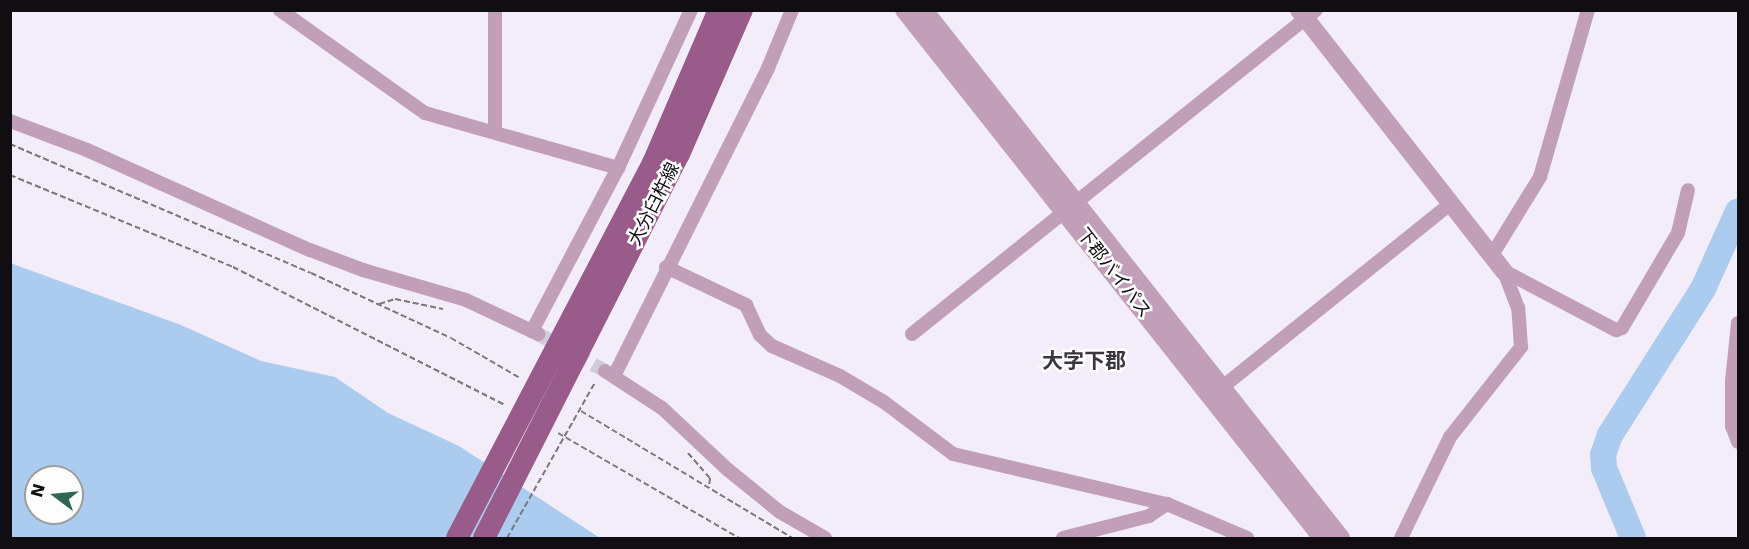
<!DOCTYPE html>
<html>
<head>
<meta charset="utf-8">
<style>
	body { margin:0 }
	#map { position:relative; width:1749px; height:549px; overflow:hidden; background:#f3edfa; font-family:"DejaVu Sans","Noto Sans JP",sans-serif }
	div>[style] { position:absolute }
	.water>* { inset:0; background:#abccee }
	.river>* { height:26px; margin:-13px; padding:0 13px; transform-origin:13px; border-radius:13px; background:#abccee }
	.minor-tunnel>* { height:14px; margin-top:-7px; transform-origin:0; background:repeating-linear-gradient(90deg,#d1ccd7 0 14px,transparent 0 21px) }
	.path>* { height:2px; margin-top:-1px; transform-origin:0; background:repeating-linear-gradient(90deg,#7a777f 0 6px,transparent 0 9px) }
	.minor>* { height:14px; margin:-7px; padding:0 7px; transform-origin:7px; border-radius:7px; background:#c29fb9 }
	.tertiary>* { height:18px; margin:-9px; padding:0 9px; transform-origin:9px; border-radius:9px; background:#c29fb9 }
	.primary>* { height:22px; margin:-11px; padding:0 11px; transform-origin:11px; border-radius:11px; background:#985b8a }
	span { translate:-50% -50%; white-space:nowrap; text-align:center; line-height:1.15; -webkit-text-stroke:5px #fdfdfd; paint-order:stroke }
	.street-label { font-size:18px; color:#100e13 }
	.quarter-label { font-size:21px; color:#3a353f; font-weight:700 }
	.frame { position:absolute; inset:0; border:12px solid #100e13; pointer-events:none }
	.north { position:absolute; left:24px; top:465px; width:60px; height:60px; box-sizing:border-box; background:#fdfdfd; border:2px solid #9e9d9f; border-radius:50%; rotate:286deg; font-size:16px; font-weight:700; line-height:24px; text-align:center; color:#100e13 }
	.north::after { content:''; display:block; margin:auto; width:21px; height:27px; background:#2e6852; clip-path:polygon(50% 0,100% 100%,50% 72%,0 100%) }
</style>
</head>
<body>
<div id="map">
	<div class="water">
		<i style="clip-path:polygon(evenodd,10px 263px,181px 325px,261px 361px,335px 377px,388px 413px,459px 446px,600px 538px,11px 538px,10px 263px,36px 477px,72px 477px,72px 513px,36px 513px,36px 477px)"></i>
	</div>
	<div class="river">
		<i style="left:1633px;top:538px;width:76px;rotate:-112.5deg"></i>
		<i style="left:1604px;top:468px;width:13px;rotate:-94deg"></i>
		<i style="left:1603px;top:455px;width:21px;rotate:-71deg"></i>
		<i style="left:1610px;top:435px;width:173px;rotate:-57.5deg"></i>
		<i style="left:1703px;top:289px;width:85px;rotate:-65.8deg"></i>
	</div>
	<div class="minor-tunnel">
		<i style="left:538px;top:334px;width:77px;rotate:28.9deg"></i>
	</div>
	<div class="path">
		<i style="left:10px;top:144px;width:327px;rotate:23.2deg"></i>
		<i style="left:311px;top:273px;width:154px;rotate:24.9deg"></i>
		<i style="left:451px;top:338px;width:80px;rotate:30.1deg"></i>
		<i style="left:10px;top:175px;width:241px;rotate:22.4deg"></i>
		<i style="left:233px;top:267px;width:305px;rotate:26.9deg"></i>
		<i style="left:379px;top:304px;width:17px;rotate:-17deg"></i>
		<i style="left:395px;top:299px;width:49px;rotate:11.8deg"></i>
		<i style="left:581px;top:411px;width:246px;rotate:31deg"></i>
		<i style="left:558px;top:433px;width:209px;rotate:30.1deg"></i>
		<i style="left:688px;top:453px;width:33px;rotate:49deg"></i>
		<i style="left:710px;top:478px;width:10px;rotate:96deg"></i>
		<i style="left:507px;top:538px;width:180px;rotate:-60.5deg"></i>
	</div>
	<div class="minor">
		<i style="left:280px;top:10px;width:178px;rotate:35.4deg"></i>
		<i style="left:425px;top:113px;width:201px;rotate:15.9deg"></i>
		<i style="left:495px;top:10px;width:120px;rotate:90deg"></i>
		<i style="left:10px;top:121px;width:82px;rotate:20.6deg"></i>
		<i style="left:87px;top:150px;width:244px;rotate:24.2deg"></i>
		<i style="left:310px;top:250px;width:57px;rotate:20.7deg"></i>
		<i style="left:363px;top:270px;width:107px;rotate:16.2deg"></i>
		<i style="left:466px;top:300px;width:80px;rotate:25.3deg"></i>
		<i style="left:1492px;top:255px;width:92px;rotate:-58.4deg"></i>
		<i style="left:1540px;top:177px;width:174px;rotate:-74deg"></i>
		<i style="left:666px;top:267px;width:89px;rotate:25.4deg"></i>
		<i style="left:746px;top:305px;width:33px;rotate:65deg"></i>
		<i style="left:760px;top:335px;width:16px;rotate:43deg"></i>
		<i style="left:772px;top:346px;width:74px;rotate:23.8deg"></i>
		<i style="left:840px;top:376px;width:51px;rotate:30.6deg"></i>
		<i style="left:884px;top:402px;width:86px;rotate:37deg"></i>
		<i style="left:953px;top:454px;width:220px;rotate:13.2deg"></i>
		<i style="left:1167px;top:504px;width:87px;rotate:23deg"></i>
		<i style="left:1504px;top:271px;width:127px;rotate:27.8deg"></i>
		<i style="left:1616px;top:330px;width:6px;rotate:-18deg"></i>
		<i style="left:1622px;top:328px;width:110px;rotate:-59.5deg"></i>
		<i style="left:1678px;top:233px;width:44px;rotate:-76.9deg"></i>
		<i style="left:1738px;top:323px;width:58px;rotate:95.9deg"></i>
		<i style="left:1732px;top:381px;width:45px;rotate:90deg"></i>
		<i style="left:1732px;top:426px;width:17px;rotate:69deg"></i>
		<i style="left:532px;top:331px;width:184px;rotate:-62.2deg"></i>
		<i style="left:618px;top:168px;width:174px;rotate:-65.2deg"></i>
		<i style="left:912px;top:334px;width:518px;rotate:-38.73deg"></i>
		<i style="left:605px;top:371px;width:68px;rotate:33deg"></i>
		<i style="left:662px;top:408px;width:89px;rotate:43.2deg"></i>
		<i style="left:727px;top:469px;width:68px;rotate:39.1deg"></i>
		<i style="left:780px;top:512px;width:52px;rotate:30deg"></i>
		<i style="left:614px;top:376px;width:344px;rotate:-63.4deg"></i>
		<i style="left:768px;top:68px;width:63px;rotate:-67.5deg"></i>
		<i style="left:1215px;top:393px;width:303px;rotate:-38.8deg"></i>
		<i style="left:1063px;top:538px;width:89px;rotate:-14.3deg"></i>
		<i style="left:1149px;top:516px;width:22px;rotate:-34deg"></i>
		<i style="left:1401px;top:538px;width:112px;rotate:-64.1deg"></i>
		<i style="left:1450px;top:437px;width:115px;rotate:-51.7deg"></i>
		<i style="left:1521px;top:347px;width:39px;rotate:-94deg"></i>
		<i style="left:1518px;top:308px;width:40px;rotate:-111deg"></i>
	</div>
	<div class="tertiary">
		<i style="left:904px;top:10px;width:673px;rotate:51.63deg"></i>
		<i style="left:924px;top:10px;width:673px;rotate:51.7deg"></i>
		<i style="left:1299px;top:10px;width:332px;rotate:51.9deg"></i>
	</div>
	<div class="primary">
		<i style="left:457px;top:538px;width:423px;rotate:-62.4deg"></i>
		<i style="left:653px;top:163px;width:167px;rotate:-66.7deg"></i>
		<i style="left:484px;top:538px;width:431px;rotate:-63.1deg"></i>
		<i style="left:679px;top:154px;width:157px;rotate:-66.4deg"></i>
	</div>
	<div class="street-label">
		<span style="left:654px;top:204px;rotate:-63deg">大分臼杵線</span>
		<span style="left:1114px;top:273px;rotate:52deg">下郡バイパス</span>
	</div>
	<div class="quarter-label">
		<span style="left:1084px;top:361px">大字下郡</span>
	</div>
	<div class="frame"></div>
	<div class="north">N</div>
</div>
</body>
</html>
